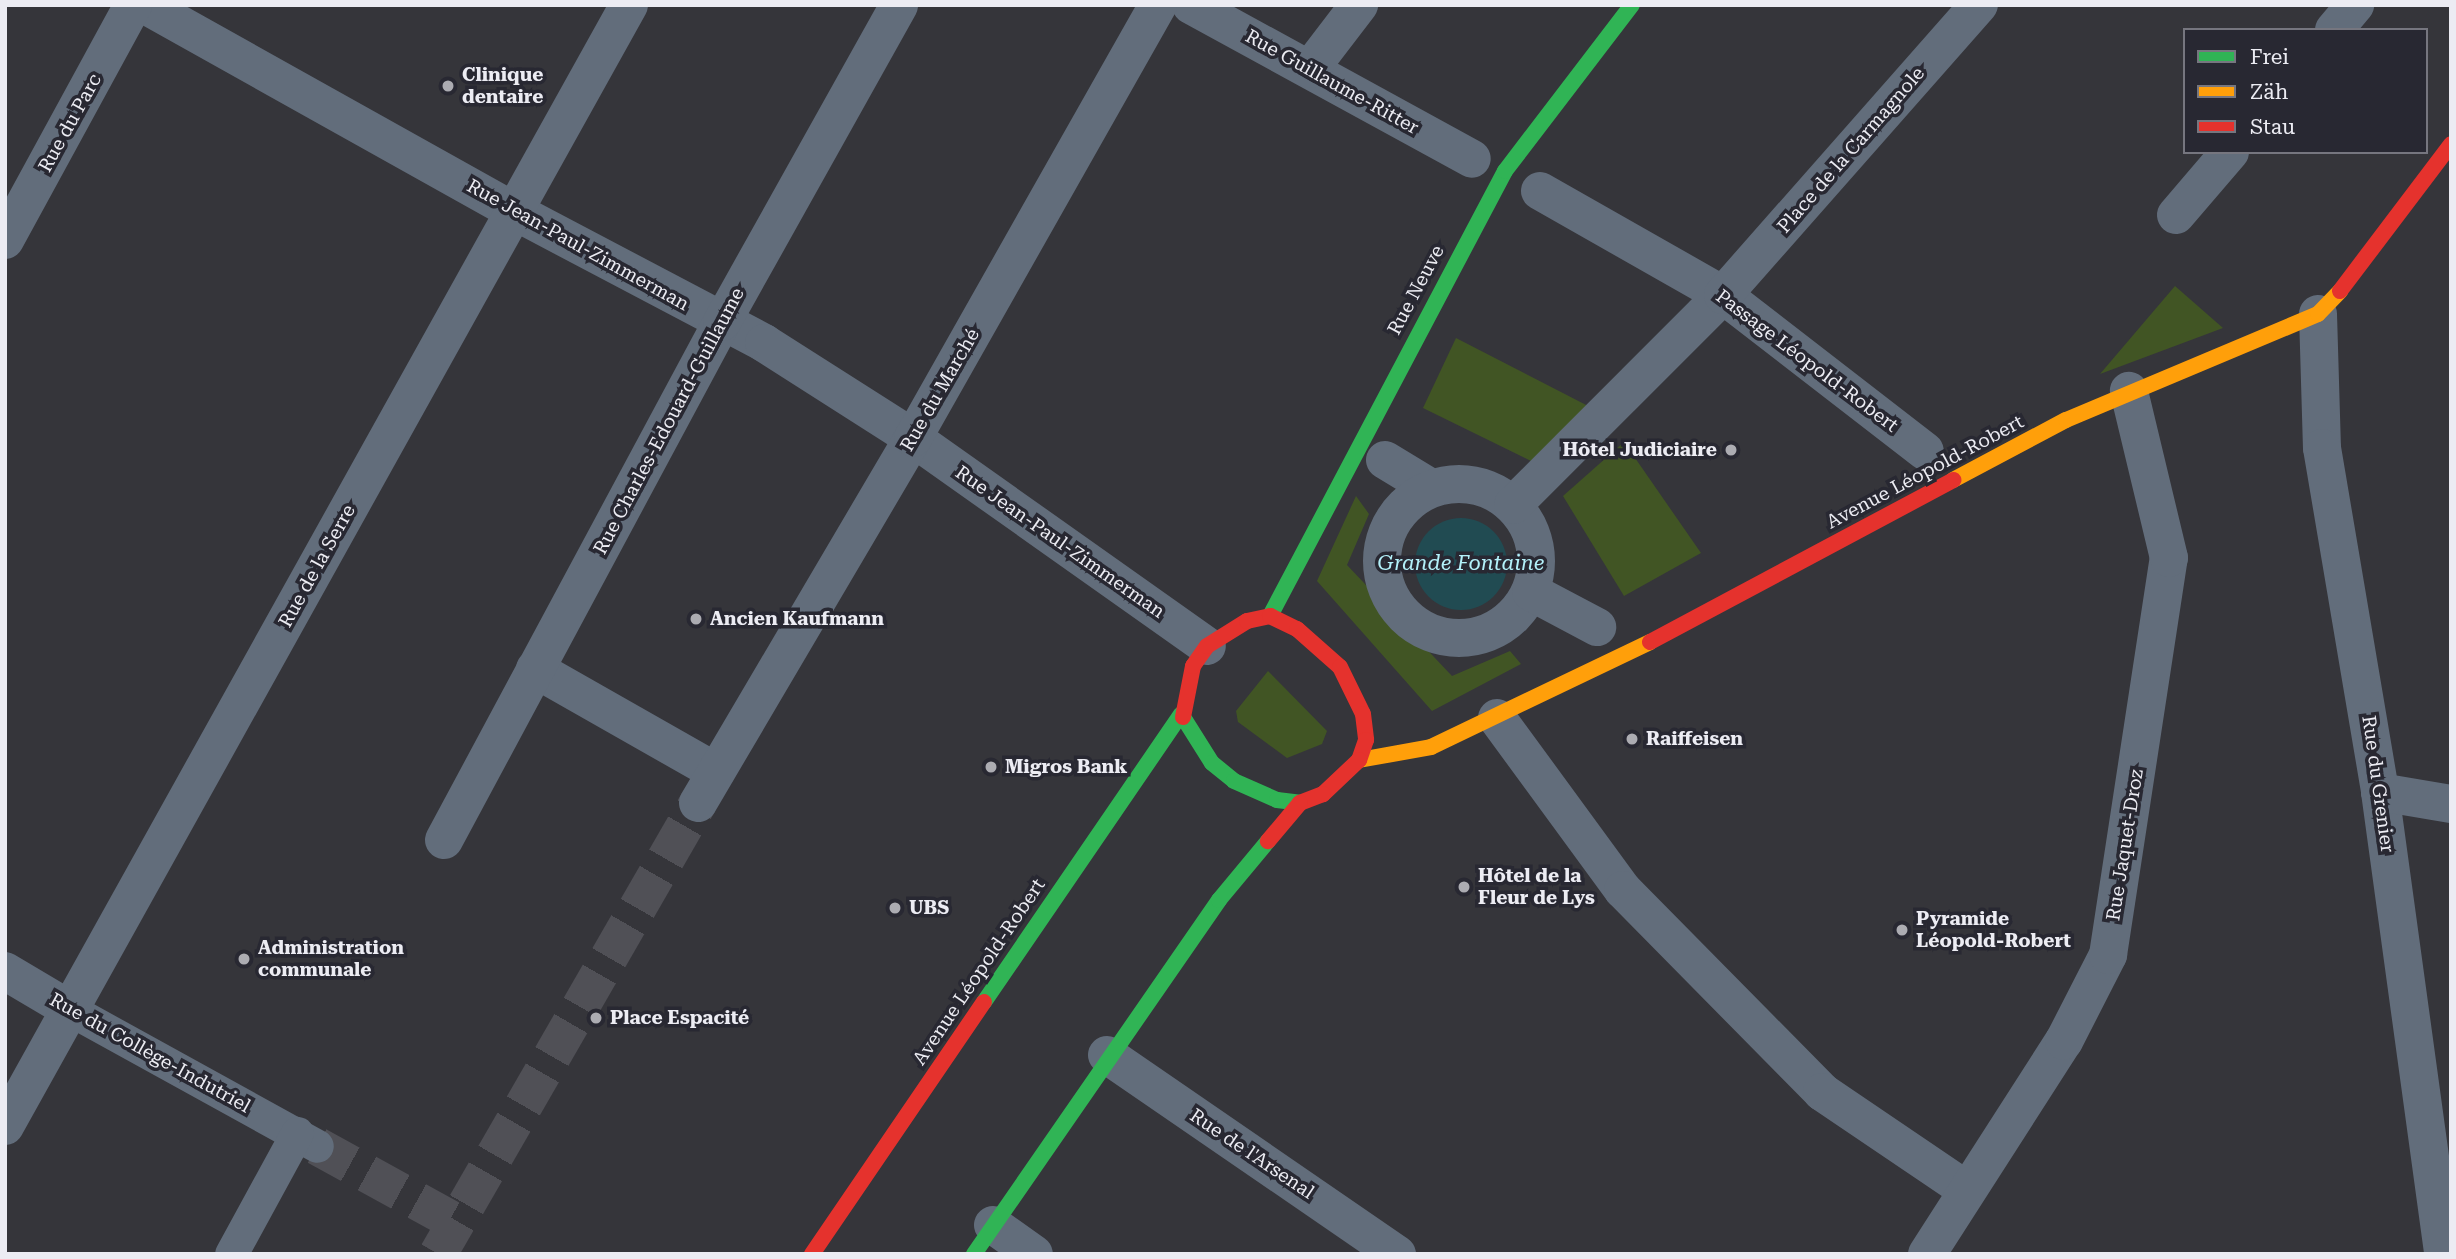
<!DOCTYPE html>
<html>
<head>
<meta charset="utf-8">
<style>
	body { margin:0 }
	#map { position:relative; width:2456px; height:1259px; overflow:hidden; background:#35353a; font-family:"Roboto Serif",serif }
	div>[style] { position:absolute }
	.green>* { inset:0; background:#415524 }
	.water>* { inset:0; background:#214b52 }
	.round { border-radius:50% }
	.street-tunnel>* { height:38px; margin-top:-19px; transform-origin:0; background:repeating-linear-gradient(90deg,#505056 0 38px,transparent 0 57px) }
	.lane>* { height:33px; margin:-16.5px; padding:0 16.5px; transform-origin:16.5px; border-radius:16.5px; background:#626d7b }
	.street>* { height:38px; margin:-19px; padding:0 19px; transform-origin:19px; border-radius:19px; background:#626d7b }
	.street>.ring { margin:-19px; padding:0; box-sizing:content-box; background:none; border:38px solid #626d7b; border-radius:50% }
	.fast>* { height:16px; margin:-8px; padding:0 8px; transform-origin:8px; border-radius:8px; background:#30b455 }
	.slow>* { height:16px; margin:-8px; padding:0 8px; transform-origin:8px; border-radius:8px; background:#ff9f0a }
	.jam>* { height:16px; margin:-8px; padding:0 8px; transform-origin:8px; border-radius:8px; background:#e5322d }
	.dots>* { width:19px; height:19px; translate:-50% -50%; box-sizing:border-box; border:4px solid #282832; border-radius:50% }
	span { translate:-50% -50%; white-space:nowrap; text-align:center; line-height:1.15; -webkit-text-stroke:7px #282832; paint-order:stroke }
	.poi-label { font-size:19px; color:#ececf3; font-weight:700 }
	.left { translate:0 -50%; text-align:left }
	.right { translate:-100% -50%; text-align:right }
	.street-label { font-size:19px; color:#ececf3 }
	.water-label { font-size:21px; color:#b3f1fa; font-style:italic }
	.frame { position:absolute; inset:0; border:7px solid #ececf3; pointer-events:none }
	.legend { position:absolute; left:2183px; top:28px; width:245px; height:126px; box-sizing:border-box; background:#282832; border:2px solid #76767f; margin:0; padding:9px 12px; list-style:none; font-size:21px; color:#ececf3 }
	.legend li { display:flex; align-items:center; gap:14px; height:35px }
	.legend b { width:35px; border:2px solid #76767f }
</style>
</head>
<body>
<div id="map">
	<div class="green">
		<i style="clip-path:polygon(2175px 286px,2223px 328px,2100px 374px)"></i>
		<i style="clip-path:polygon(1456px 338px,1592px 408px,1535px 463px,1423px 408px)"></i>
		<i style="clip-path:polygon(1624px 442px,1701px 553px,1624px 596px,1563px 496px)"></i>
		<i style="clip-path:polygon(1356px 496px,1369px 514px,1347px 565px,1452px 676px,1510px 651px,1521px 664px,1432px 711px,1317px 581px)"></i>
		<i style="clip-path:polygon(1268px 671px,1327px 731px,1322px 744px,1287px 758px,1238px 722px,1236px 711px)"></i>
	</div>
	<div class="water">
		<i class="round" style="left:1415px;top:518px;width:92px;height:92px"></i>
	</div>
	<div class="street-tunnel">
		<i style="left:317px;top:1146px;width:158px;rotate:28.8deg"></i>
		<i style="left:438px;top:1254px;width:521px;rotate:-60.04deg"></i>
	</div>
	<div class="lane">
		<i style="left:69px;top:1009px;width:283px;rotate:28.9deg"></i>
		<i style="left:231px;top:1254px;width:138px;rotate:-61.4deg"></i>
	</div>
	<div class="street">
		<i style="left:145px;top:5px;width:423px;rotate:29.2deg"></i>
		<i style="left:514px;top:211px;width:283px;rotate:27.8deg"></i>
		<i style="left:764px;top:343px;width:177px;rotate:32.5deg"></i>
		<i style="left:913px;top:438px;width:360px;rotate:35.3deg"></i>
		<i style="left:1191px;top:5px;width:320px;rotate:28.7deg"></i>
		<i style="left:2334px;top:30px;width:33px;rotate:-50deg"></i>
		<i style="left:1310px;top:69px;width:81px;rotate:-52.6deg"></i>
		<i style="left:1540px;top:191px;width:210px;rotate:29.6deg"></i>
		<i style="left:1723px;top:295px;width:255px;rotate:37.7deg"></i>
		<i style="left:2176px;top:215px;width:83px;rotate:-49.4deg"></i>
		<i style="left:5px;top:240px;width:268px;rotate:-61.4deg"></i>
		<i style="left:2318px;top:314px;width:134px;rotate:88.3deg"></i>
		<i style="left:2322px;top:448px;width:349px;rotate:80.4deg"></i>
		<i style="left:2380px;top:792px;width:466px;rotate:82.2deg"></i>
		<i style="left:1385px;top:460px;width:54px;rotate:31.3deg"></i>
		<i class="ring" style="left:1382px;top:484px;width:116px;height:116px"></i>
		<i style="left:1513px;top:505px;width:297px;rotate:-45deg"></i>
		<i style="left:1723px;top:295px;width:387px;rotate:-48.6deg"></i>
		<i style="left:1531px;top:592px;width:75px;rotate:27.9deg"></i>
		<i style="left:535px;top:669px;width:208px;rotate:29.6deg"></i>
		<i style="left:1497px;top:718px;width:213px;rotate:53.8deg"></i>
		<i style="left:1623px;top:890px;width:284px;rotate:45.4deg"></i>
		<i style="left:1822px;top:1092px;width:175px;rotate:34.1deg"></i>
		<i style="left:2380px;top:792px;width:72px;rotate:9.6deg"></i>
		<i style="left:698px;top:803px;width:424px;rotate:-59.5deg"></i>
		<i style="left:913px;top:438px;width:498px;rotate:-60.5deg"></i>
		<i style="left:444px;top:840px;width:588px;rotate:-61.78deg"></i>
		<i style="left:722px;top:322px;width:363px;rotate:-60.8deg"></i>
		<i style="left:5px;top:971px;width:74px;rotate:30.7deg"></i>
		<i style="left:1107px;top:1055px;width:352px;rotate:34.5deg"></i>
		<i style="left:5px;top:1126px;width:1283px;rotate:-60.9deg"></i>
		<i style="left:993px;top:1225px;width:50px;rotate:35.3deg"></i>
		<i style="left:1927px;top:1254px;width:253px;rotate:-57.3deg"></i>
		<i style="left:2064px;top:1041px;width:97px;rotate:-62.9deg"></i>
		<i style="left:2108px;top:955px;width:402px;rotate:-81.3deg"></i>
		<i style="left:2169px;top:558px;width:172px;rotate:-103.5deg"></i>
	</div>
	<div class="fast">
		<i style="left:1270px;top:616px;width:503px;rotate:-62.16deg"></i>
		<i style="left:1505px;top:171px;width:209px;rotate:-52.6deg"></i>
		<i style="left:1183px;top:717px;width:54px;rotate:57.8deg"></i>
		<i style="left:1212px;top:763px;width:28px;rotate:39deg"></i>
		<i style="left:1234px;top:781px;width:47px;rotate:23.8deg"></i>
		<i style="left:1277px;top:800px;width:23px;rotate:7deg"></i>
		<i style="left:984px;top:1002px;width:349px;rotate:-55.6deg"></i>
		<i style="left:974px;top:1254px;width:431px;rotate:-55.3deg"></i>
		<i style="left:1219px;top:900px;width:77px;rotate:-50.3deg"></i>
	</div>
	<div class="slow">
		<i style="left:1953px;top:480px;width:128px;rotate:-28deg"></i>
		<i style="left:2066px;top:420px;width:273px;rotate:-22.8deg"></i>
		<i style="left:2318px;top:314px;width:32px;rotate:-46deg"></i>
		<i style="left:1359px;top:760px;width:73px;rotate:-10.2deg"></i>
		<i style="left:1431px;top:747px;width:243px;rotate:-25.6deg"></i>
	</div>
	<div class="jam">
		<i style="left:2340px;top:291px;width:184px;rotate:-52.9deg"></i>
		<i style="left:1650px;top:642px;width:344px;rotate:-28.1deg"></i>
		<i style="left:1183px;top:717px;width:52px;rotate:-78.9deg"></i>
		<i style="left:1193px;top:666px;width:24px;rotate:-55deg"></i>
		<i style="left:1207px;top:646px;width:47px;rotate:-32deg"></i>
		<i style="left:1247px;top:621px;width:24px;rotate:-12deg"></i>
		<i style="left:1270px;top:616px;width:30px;rotate:26deg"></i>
		<i style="left:1297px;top:629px;width:57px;rotate:41.5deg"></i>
		<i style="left:1340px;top:667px;width:52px;rotate:63.9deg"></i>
		<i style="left:1363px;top:714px;width:26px;rotate:83deg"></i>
		<i style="left:1366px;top:740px;width:21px;rotate:109deg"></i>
		<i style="left:1359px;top:760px;width:50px;rotate:136.6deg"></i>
		<i style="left:1323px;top:794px;width:25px;rotate:159deg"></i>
		<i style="left:1300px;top:803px;width:50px;rotate:130.1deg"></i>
		<i style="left:812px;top:1254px;width:305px;rotate:-55.7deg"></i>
	</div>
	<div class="dots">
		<i style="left:448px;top:86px;background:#acacb2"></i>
		<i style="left:1731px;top:450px;background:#acacb2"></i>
		<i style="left:696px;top:619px;background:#acacb2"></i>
		<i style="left:1632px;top:739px;background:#acacb2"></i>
		<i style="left:991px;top:767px;background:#acacb2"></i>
		<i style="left:1464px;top:887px;background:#acacb2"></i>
		<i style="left:895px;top:908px;background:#acacb2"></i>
		<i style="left:1902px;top:930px;background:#acacb2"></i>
		<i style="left:244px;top:959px;background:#acacb2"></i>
		<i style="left:596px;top:1018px;background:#acacb2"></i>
	</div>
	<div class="poi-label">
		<span class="left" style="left:462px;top:86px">Clinique<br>dentaire</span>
		<span class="right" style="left:1717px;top:450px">Hôtel Judiciaire</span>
		<span class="left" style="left:710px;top:619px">Ancien Kaufmann</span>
		<span class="left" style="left:1646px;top:739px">Raiffeisen</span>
		<span class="left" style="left:1005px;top:767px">Migros Bank</span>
		<span class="left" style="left:1478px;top:887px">Hôtel de la<br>Fleur de Lys</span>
		<span class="left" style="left:909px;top:908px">UBS</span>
		<span class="left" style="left:1916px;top:930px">Pyramide<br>Léopold-Robert</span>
		<span class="left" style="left:258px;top:959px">Administration<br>communale</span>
		<span class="left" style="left:610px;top:1018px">Place Espacité</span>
	</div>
	<div class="street-label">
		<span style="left:1332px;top:82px;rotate:29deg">Rue Guillaume-Ritter</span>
		<span style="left:70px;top:123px;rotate:-61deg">Rue du Parc</span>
		<span style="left:1851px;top:150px;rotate:-49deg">Place de la Carmagnole</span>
		<span style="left:578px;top:245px;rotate:29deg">Rue Jean-Paul-Zimmerman</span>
		<span style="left:1416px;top:290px;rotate:-62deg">Rue Neuve</span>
		<span style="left:1807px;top:361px;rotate:37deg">Passage Léopold-Robert</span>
		<span style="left:940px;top:390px;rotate:-60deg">Rue du Marché</span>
		<span style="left:669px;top:421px;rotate:-62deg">Rue Charles-Edouard-Guillaume</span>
		<span style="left:1925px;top:472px;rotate:-28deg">Avenue Léopold-Robert</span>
		<span style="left:1060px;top:542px;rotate:35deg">Rue Jean-Paul-Zimmerman</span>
		<span style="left:317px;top:566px;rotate:-61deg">Rue de la Serre</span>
		<span style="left:2378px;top:784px;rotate:82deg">Rue du Grenier</span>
		<span style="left:2125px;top:845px;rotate:-81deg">Rue Jaquet-Droz</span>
		<span style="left:979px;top:972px;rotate:-56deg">Avenue Léopold-Robert</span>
		<span style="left:150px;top:1053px;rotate:29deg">Rue du Collège-Indutriel</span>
		<span style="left:1252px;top:1154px;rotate:34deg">Rue de l'Arsenal</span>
	</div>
	<div class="water-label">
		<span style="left:1461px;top:563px">Grande Fontaine</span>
	</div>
	<div class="frame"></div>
	<ul class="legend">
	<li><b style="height:9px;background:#30b455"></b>Frei</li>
	<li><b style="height:9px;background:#ff9f0a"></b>Zäh</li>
	<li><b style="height:9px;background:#e5322d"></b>Stau</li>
	</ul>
</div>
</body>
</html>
